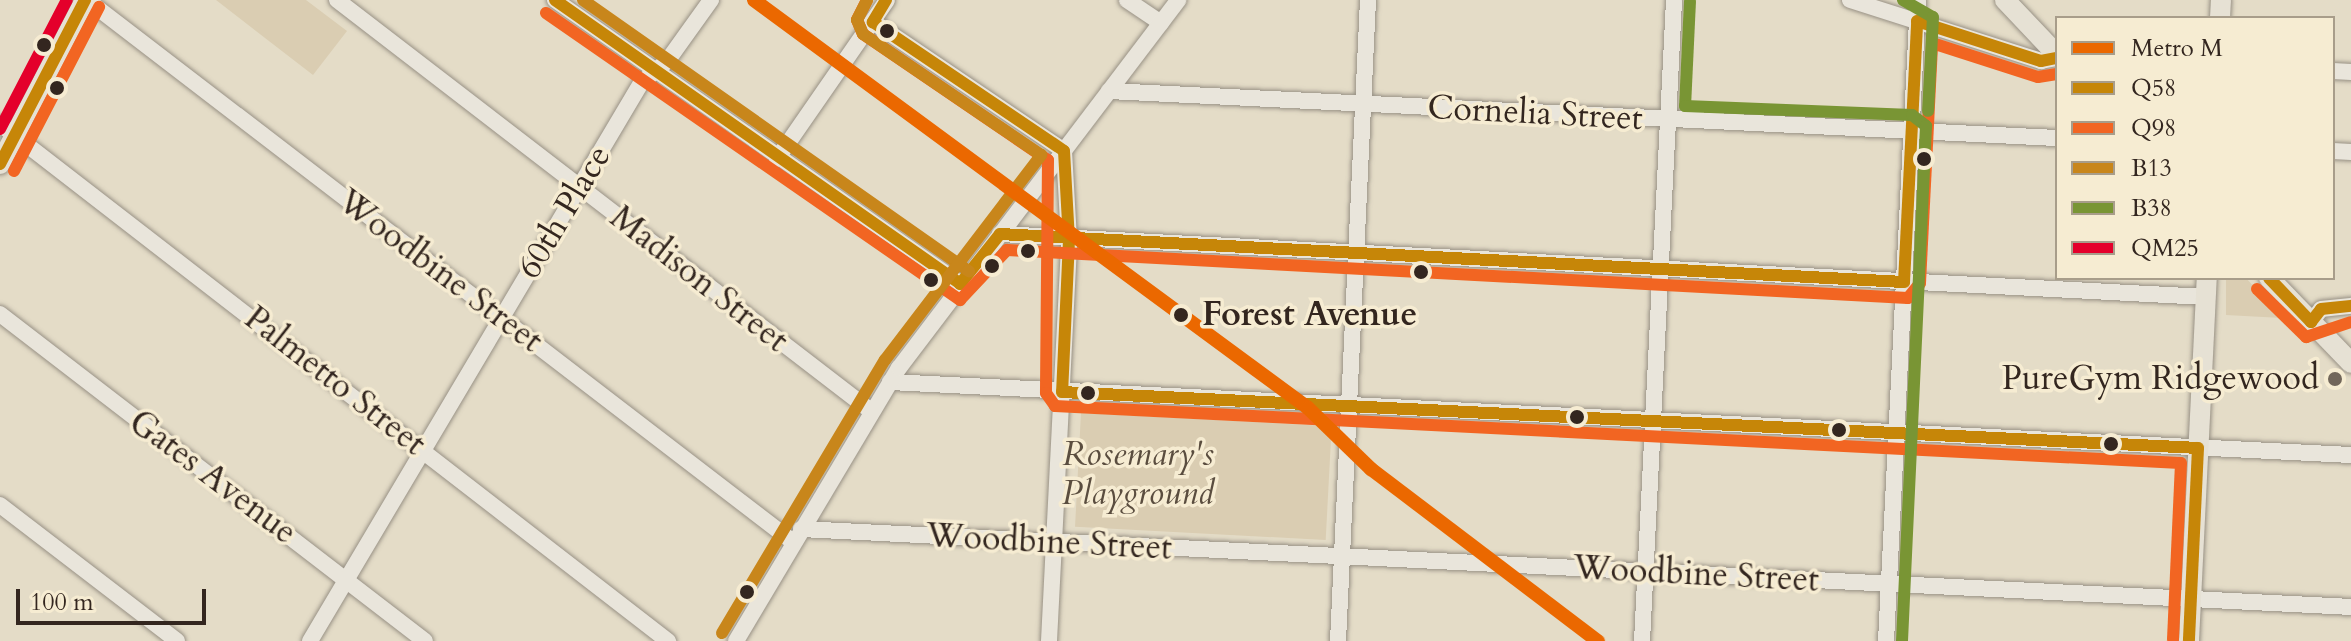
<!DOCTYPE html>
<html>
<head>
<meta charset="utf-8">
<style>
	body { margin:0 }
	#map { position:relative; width:2351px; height:641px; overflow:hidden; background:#e4dcc7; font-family:Cardo,serif }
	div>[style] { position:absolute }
	.green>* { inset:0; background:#dacdb2; transform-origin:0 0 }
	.roads { filter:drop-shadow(0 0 2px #989185) drop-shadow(0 0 2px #989185) }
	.minor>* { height:16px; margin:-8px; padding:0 8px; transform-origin:8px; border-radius:8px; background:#e9e5db }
	.major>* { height:20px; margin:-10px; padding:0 10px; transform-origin:10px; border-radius:10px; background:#e6e1d4 }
	.bus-1>* { height:12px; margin:-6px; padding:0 6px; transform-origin:6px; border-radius:6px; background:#c68608 }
	.bus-2>* { height:12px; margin:-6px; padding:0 6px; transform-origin:6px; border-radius:6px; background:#f26522 }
	.bus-3>* { height:12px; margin:-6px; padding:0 6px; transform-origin:6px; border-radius:6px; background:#c8861b }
	.bus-4>* { height:12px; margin:-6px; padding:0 6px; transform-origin:6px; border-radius:6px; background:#799534 }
	.bus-5>* { height:12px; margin:-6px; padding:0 6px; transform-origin:6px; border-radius:6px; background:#e4002b }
	.metro-1>* { height:14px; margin:-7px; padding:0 7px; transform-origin:7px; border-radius:7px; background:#eb6800 }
	.dots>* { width:22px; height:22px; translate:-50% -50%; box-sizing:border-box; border:4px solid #f6ecd2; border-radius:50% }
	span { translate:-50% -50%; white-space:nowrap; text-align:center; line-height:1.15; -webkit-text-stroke:7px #f6ecd2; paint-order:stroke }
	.street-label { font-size:34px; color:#33261f }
	.stop-label { font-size:34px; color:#33261f; font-weight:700 }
	.left { translate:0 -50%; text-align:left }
	.poi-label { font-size:34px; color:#33261f }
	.right { translate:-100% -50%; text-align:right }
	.park-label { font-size:34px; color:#5a4d3f; font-style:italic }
	.legend { position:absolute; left:2055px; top:16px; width:280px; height:264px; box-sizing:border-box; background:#f6ecd2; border:2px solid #a89d8a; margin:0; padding:10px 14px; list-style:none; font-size:24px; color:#33261f }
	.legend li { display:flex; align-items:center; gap:16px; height:40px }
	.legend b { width:40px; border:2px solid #a89d8a }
	.scale { position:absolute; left:16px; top:589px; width:190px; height:36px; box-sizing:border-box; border:4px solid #33261f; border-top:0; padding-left:10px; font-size:24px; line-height:28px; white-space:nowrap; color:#33261f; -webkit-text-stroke:6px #f6ecd2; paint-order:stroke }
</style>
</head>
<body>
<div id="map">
	<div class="green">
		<i style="clip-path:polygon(216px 0,306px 0,347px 31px,313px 75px)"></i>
		<i style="clip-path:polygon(2226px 278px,2246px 278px,2282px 318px,2226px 315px)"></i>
		<i style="left:1081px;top:413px;width:251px;height:114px;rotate:3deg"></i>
	</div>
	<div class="roads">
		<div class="minor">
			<i style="left:87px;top:0;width:890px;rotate:37.51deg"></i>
			<i style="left:337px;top:0;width:674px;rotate:37.58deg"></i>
			<i style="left:555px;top:0;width:495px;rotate:35deg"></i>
			<i style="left:1127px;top:0;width:41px;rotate:34.1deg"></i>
			<i style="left:1850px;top:0;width:201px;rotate:17.7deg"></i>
			<i style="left:2041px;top:61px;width:16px;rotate:-11deg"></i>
			<i style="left:873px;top:22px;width:230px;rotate:34deg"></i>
			<i style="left:2333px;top:71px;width:18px;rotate:3deg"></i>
			<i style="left:1109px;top:91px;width:949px;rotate:2.84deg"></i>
			<i style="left:0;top:124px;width:845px;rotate:37.74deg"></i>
			<i style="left:2333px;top:151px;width:18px;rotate:3deg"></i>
			<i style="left:777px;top:159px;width:193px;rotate:-55.3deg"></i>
			<i style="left:1000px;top:234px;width:1208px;rotate:2.99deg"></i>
			<i style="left:0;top:314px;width:536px;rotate:37.58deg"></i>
			<i style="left:2311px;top:322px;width:16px;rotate:-52deg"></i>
			<i style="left:2321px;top:309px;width:30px;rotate:-6deg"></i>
			<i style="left:890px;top:382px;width:1463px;rotate:2.86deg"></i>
			<i style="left:0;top:505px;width:223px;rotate:37.5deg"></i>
			<i style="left:801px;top:529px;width:1552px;rotate:2.88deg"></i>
			<i style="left:310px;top:641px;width:649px;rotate:-59.32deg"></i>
			<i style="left:641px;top:83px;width:35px;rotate:-40deg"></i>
			<i style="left:668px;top:60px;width:74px;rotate:-54.4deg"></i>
			<i style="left:736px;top:641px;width:318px;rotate:-59.2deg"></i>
			<i style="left:899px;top:368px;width:462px;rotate:-52.8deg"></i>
			<i style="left:1049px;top:641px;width:401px;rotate:-87.1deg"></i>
			<i style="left:1069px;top:240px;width:89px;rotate:-93.2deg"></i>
			<i style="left:1338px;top:641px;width:642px;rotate:-87.32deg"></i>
			<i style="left:1642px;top:641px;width:642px;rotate:-87.14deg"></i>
			<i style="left:1886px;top:641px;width:642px;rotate:-87.14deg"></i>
		</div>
		<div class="major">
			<i style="left:2005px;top:0;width:76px;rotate:46.6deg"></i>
			<i style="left:2220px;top:18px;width:18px;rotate:-87deg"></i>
			<i style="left:0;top:164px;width:185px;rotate:-62.6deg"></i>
			<i style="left:2269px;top:278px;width:118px;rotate:46deg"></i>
			<i style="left:2189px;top:641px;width:363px;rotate:-87.2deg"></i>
		</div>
	</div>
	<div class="bus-1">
		<i style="left:555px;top:0;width:495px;rotate:35deg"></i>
		<i style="left:960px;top:284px;width:64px;rotate:-51.3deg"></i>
		<i style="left:1000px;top:234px;width:905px;rotate:3.04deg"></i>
		<i style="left:1904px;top:282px;width:261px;rotate:-87.1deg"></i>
		<i style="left:1917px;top:21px;width:130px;rotate:17.9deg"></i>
		<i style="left:2041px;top:61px;width:16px;rotate:-11deg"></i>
		<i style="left:886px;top:0;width:26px;rotate:121deg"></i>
		<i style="left:873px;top:22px;width:230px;rotate:34deg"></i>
		<i style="left:1064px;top:151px;width:89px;rotate:86.8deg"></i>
		<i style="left:1069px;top:240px;width:152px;rotate:92.6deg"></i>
		<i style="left:1062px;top:392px;width:1137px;rotate:2.82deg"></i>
		<i style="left:2198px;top:448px;width:193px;rotate:92.7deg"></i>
		<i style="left:0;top:164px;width:185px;rotate:-62.6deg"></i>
		<i style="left:2269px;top:278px;width:61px;rotate:46.3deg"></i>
		<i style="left:2311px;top:322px;width:16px;rotate:-52deg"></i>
		<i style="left:2321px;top:309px;width:30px;rotate:-6deg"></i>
	</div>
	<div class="bus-2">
		<i style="left:867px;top:0;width:22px;rotate:117deg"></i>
		<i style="left:857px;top:20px;width:15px;rotate:67deg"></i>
		<i style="left:863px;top:34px;width:224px;rotate:34.3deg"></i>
		<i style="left:1048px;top:160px;width:233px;rotate:90.5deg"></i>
		<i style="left:1046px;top:393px;width:16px;rotate:55deg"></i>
		<i style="left:1055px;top:406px;width:1127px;rotate:2.9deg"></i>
		<i style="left:2181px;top:463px;width:177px;rotate:92.6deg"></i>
		<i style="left:546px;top:13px;width:504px;rotate:34.73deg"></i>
		<i style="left:960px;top:300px;width:69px;rotate:-46.8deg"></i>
		<i style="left:1007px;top:250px;width:902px;rotate:3.05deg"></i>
		<i style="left:1908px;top:298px;width:19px;rotate:-51deg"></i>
		<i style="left:1920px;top:283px;width:240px;rotate:-87.1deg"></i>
		<i style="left:1932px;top:43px;width:111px;rotate:17.8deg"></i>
		<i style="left:2038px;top:77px;width:19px;rotate:-9deg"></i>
		<i style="left:14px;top:171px;width:185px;rotate:-62.6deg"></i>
		<i style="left:2257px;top:289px;width:69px;rotate:44.4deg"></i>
		<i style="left:2306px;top:337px;width:47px;rotate:-18.4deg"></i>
	</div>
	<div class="bus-3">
		<i style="left:583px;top:0;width:472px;rotate:35.1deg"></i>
		<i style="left:722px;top:633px;width:318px;rotate:-59.2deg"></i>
		<i style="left:885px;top:360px;width:258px;rotate:-52.7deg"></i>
		<i style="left:1041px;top:155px;width:215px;rotate:-145.8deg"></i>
		<i style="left:863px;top:34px;width:15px;rotate:-113deg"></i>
		<i style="left:857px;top:20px;width:22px;rotate:-63deg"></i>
	</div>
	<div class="bus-4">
		<i style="left:1903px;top:0;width:34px;rotate:30deg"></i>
		<i style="left:1933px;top:17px;width:94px;rotate:93deg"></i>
		<i style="left:1690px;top:1px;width:105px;rotate:92.7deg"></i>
		<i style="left:1685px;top:106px;width:227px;rotate:2.3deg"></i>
		<i style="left:1912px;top:115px;width:18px;rotate:38deg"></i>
		<i style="left:1926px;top:126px;width:516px;rotate:92.67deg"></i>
	</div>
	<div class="bus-5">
		<i style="left:0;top:129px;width:145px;rotate:-62.6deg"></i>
	</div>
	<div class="metro-1">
		<i style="left:754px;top:0;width:688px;rotate:36.37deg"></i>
		<i style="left:1308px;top:408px;width:88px;rotate:44.1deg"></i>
		<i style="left:1371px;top:469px;width:285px;rotate:37.2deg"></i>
	</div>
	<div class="dots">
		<i style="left:887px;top:31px;background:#33261f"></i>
		<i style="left:44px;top:45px;background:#33261f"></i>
		<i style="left:57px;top:88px;background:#33261f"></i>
		<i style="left:1924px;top:159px;background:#33261f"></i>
		<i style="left:1028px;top:251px;background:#33261f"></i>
		<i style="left:992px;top:266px;background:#33261f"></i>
		<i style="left:1421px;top:272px;background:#33261f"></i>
		<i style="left:931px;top:280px;background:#33261f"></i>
		<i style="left:1181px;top:315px;background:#33261f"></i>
		<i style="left:2335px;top:379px;background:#71665a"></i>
		<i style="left:1088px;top:393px;background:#33261f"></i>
		<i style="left:1577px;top:417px;background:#33261f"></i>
		<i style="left:1839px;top:430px;background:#33261f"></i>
		<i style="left:2111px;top:444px;background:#33261f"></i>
		<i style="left:747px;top:592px;background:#33261f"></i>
	</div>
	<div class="street-label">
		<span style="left:1535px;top:113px;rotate:3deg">Cornelia Street</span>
		<span style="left:564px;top:212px;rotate:-59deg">60th Place</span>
		<span style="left:440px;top:271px;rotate:37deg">Woodbine Street</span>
		<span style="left:699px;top:279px;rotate:38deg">Madison Street</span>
		<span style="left:335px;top:381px;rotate:38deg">Palmetto Street</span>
		<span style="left:213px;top:477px;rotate:37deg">Gates Avenue</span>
		<span style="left:1049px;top:542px;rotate:3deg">Woodbine Street</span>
		<span style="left:1696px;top:574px;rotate:3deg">Woodbine Street</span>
	</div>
	<div class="stop-label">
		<span class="left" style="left:1202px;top:315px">Forest Avenue</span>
	</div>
	<div class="poi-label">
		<span class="right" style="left:2319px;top:379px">PureGym Ridgewood</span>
	</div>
	<div class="park-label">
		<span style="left:1138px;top:474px">Rosemary's<br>Playground</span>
	</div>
	<ul class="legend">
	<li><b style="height:10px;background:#eb6800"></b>Metro M</li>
	<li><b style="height:10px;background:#c68608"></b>Q58</li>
	<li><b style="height:10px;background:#f26522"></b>Q98</li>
	<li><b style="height:10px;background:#c8861b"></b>B13</li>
	<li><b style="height:10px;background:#799534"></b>B38</li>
	<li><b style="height:10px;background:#e4002b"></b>QM25</li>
	</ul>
	<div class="scale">100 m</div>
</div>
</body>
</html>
